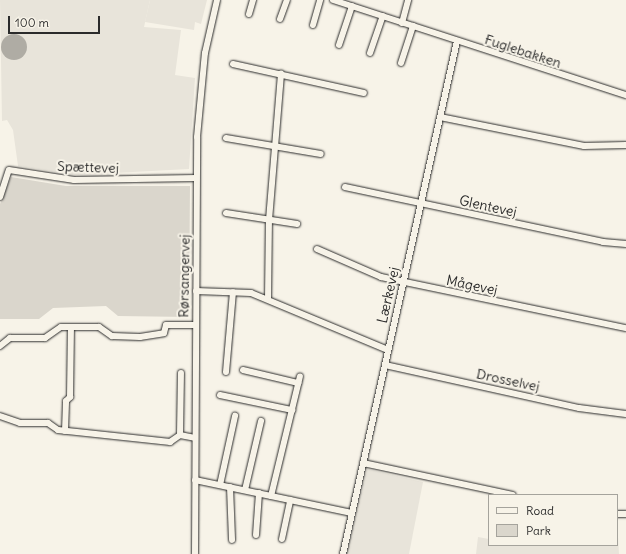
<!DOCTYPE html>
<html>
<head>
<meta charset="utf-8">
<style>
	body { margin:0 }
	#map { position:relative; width:626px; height:554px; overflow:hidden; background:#f7f3e8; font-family:Delius,sans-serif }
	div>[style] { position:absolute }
	.built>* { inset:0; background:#e8e4da }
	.green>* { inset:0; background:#dad6cc }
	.water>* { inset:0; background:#afaca4 }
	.round { border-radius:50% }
	.roads { filter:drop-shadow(0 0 1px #2b2b2b) drop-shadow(0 0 1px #2b2b2b) }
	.street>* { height:6px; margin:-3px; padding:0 3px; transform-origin:3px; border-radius:3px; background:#f7f3e8 }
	span { translate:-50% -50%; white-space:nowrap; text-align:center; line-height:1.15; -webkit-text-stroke:4px #f7f3e8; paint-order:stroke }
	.street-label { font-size:14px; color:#2b2b2b }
	.legend { position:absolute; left:488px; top:494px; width:130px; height:52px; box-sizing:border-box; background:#f7f3e8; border:1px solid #a5a39c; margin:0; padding:5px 7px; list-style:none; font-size:12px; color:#2b2b2b }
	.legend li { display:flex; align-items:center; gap:8px; height:20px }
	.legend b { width:20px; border:1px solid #a5a39c }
	.scale { position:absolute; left:8px; top:16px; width:92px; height:18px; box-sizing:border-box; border:2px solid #2b2b2b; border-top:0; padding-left:5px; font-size:12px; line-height:14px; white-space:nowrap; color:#2b2b2b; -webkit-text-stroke:3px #f7f3e8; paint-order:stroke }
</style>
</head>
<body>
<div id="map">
	<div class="built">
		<i style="clip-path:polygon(0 0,150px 0,144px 27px,181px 30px,175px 75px,195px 78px,189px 169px,76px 175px,18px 166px,13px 130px,7px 120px,2px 121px)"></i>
		<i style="clip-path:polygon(150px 0,207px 0,201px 24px,195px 22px,194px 30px,145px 22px)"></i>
		<i style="clip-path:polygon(367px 469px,423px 482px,409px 554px,347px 554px)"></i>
		<i style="clip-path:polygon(617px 520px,619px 554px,476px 554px,478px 537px,489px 539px,489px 545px,617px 545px)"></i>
	</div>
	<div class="green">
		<i style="clip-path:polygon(11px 177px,66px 186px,190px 186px,189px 317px,118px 316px,106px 306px,53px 308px,39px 319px,0 319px,0 204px)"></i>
	</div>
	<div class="water">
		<i class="round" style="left:1px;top:34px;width:26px;height:26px"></i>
	</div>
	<div class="roads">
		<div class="street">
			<i style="left:333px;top:0;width:308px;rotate:18deg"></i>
			<i style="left:249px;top:14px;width:15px;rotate:-74deg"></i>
			<i style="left:280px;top:19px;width:20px;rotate:-70deg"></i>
			<i style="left:402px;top:23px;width:24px;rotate:-75deg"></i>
			<i style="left:313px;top:25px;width:26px;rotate:-74deg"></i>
			<i style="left:339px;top:45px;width:41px;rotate:-71.6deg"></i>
			<i style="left:370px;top:53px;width:39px;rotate:-71deg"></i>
			<i style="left:401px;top:63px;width:39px;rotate:-72deg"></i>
			<i style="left:233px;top:64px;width:134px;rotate:12.5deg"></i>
			<i style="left:440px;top:117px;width:147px;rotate:11.4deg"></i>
			<i style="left:584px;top:146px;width:42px;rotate:-1.4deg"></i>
			<i style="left:226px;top:138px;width:96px;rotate:9.6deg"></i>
			<i style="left:345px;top:187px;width:264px;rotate:12deg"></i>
			<i style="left:603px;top:242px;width:23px;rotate:5deg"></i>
			<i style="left:0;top:197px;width:28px;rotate:-72deg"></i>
			<i style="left:9px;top:170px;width:66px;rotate:8.7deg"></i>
			<i style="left:74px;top:180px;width:122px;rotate:-0.9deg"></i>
			<i style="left:226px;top:213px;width:72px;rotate:8.8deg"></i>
			<i style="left:317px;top:249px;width:70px;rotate:23.6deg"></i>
			<i style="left:381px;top:277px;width:250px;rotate:11.8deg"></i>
			<i style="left:196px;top:291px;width:55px;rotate:2.1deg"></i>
			<i style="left:251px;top:293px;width:148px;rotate:22.6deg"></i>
			<i style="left:268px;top:299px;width:79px;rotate:-89.3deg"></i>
			<i style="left:269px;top:220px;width:147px;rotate:-85.3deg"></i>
			<i style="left:0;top:346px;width:13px;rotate:-39deg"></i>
			<i style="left:10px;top:338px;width:35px"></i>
			<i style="left:45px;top:338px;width:19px;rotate:-35deg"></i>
			<i style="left:61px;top:327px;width:38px"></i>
			<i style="left:99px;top:327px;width:16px;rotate:35deg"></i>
			<i style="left:112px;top:336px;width:28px;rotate:2deg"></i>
			<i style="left:140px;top:337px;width:24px;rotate:-9deg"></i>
			<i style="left:164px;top:333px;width:8px;rotate:-76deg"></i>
			<i style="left:166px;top:325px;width:29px"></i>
			<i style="left:385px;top:365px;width:199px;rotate:12.5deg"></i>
			<i style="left:579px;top:408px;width:47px;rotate:7.3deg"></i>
			<i style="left:243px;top:370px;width:57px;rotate:13.3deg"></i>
			<i style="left:226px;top:372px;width:80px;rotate:-85deg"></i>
			<i style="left:220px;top:395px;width:74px;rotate:11.8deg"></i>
			<i style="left:0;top:416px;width:21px;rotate:19deg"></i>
			<i style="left:20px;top:423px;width:28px"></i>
			<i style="left:48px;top:423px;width:12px;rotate:35deg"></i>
			<i style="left:58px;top:430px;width:113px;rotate:6.1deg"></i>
			<i style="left:170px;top:442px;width:12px;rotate:-35deg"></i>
			<i style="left:180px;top:435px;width:62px;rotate:-89.1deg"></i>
			<i style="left:65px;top:431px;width:30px;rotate:-88deg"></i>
			<i style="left:66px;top:401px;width:6px;rotate:-45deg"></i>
			<i style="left:70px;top:397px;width:70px;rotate:-89.2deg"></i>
			<i style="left:180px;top:435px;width:15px;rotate:11deg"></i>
			<i style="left:363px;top:463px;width:153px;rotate:12deg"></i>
			<i style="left:195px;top:480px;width:159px;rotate:11.9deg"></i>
			<i style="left:220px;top:485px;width:71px;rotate:-77.7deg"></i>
			<i style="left:230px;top:487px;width:53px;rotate:87.8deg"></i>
			<i style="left:245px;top:490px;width:71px;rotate:-76.9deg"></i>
			<i style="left:271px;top:496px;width:123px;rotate:-76.4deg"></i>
			<i style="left:617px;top:514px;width:9px"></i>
			<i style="left:256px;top:535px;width:42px;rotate:-85.9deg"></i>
			<i style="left:282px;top:539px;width:40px;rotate:-78deg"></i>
			<i style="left:195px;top:554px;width:417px;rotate:-89.7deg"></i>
			<i style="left:197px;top:137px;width:84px;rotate:-84.6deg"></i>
			<i style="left:205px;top:53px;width:54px;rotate:-77.2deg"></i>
			<i style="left:343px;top:554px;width:526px;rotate:-77.47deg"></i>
		</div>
	</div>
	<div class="street-label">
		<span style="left:523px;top:51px;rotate:18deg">Fuglebakken</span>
		<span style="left:88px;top:167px;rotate:2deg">Spættevej</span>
		<span style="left:488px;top:206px;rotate:12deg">Glentevej</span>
		<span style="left:184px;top:276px;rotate:-89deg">Rørsangervej</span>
		<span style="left:472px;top:285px;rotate:12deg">Mågevej</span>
		<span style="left:388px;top:295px;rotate:-77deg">Lærkevej</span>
		<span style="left:508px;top:380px;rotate:12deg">Drosselvej</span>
	</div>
	<ul class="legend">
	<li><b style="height:5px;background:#f7f3e8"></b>Road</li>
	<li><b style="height:11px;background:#dad6cc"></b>Park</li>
	</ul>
	<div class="scale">100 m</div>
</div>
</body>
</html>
